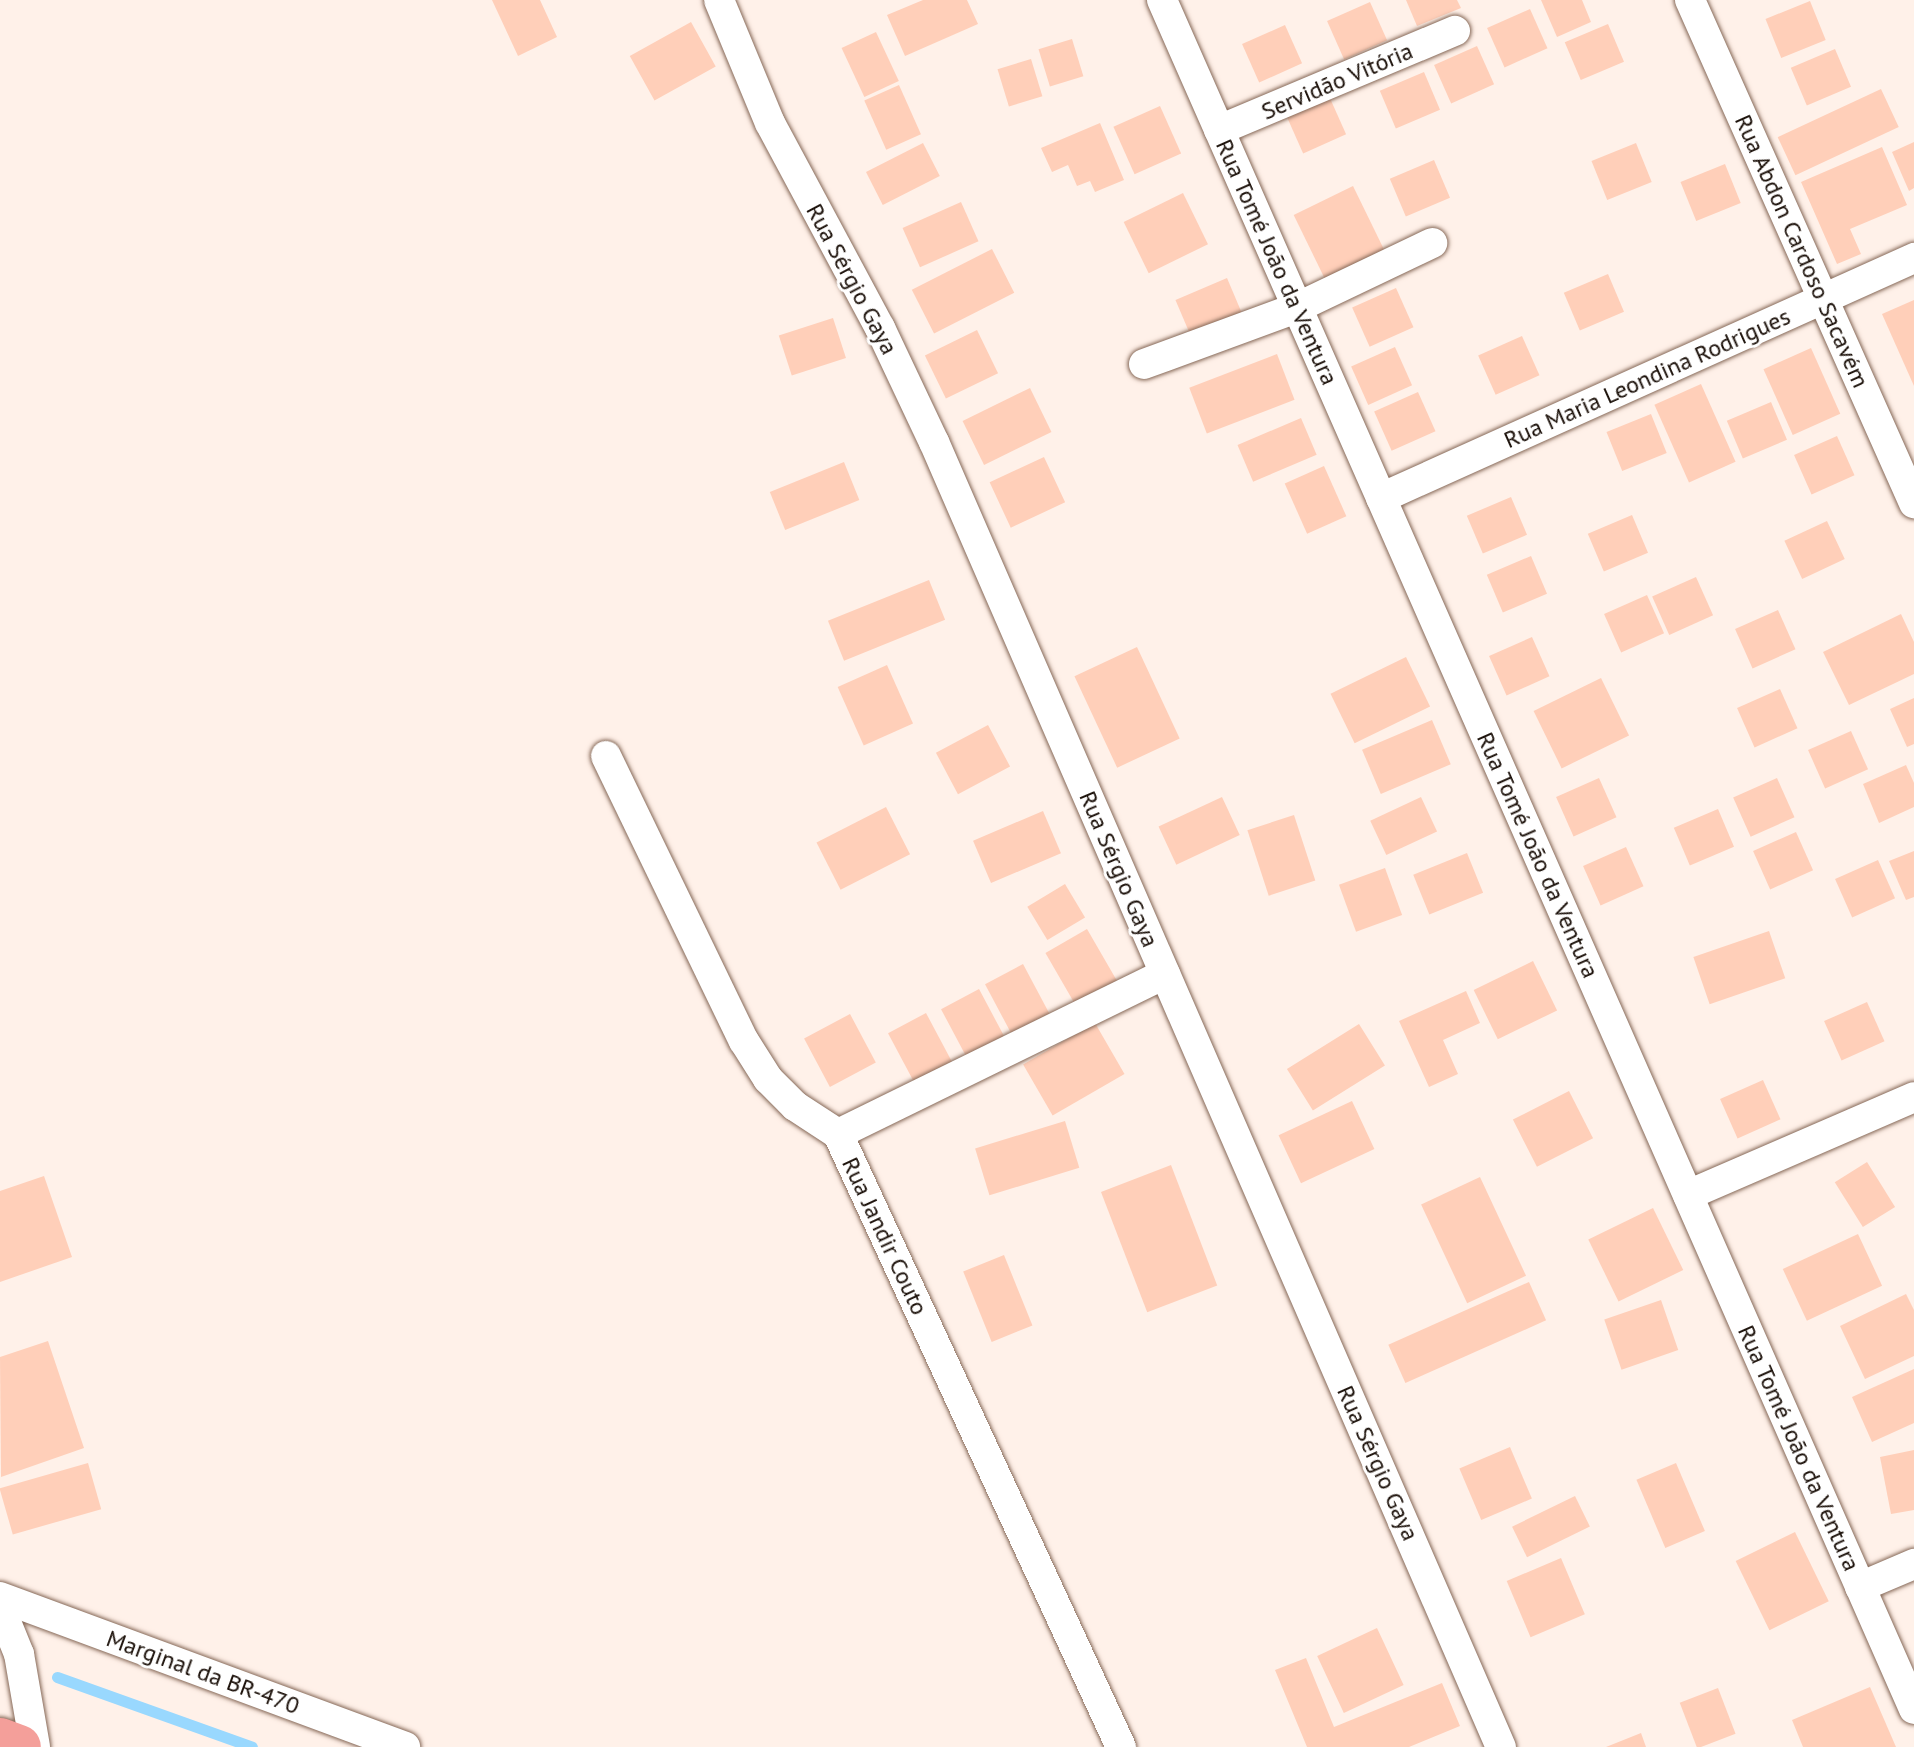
<!DOCTYPE html>
<html>
<head>
<meta charset="utf-8">
<style>
	body { margin:0 }
	#map { position:relative; width:1914px; height:1747px; overflow:hidden; background:#fff1e9; font-family:"PT Sans",sans-serif }
	div>[style] { position:absolute }
	.stream>* { height:11px; margin:-5.5px; padding:0 5.5px; transform-origin:5.5px; border-radius:5.5px; background:#99d8fe }
	.building>* { inset:0; background:#ffcfb9; transform-origin:0 0 }
	.roads { filter:drop-shadow(0 0 2px #866857) drop-shadow(0 0 2px #866857) }
	.street>* { height:30px; margin:-15px; padding:0 15px; transform-origin:15px; border-radius:15px; background:#fff }
	.highway>* { height:44px; margin:-22px; padding:0 22px; transform-origin:22px; border-radius:22px; background:#f49f9a }
	span { translate:-50% -50%; white-space:nowrap; text-align:center; line-height:1.15; -webkit-text-stroke:6px #fff; paint-order:stroke }
	.street-label { font-size:24px; color:#190e07 }
</style>
</head>
<body>
<div id="map">
	<div class="stream">
		<i style="left:57px;top:1677px;width:207px;rotate:19.7deg"></i>
	</div>
	<div class="building">
		<i style="clip-path:polygon(492px 0,540px 0,557px 37px,518px 56px)"></i>
		<i style="clip-path:polygon(923px 0,967px 0,978px 24px,905px 56px,887px 15px)"></i>
		<i style="clip-path:polygon(1406px 0,1457px 0,1461px 8px,1417px 26px)"></i>
		<i style="clip-path:polygon(1541px 0,1582px 0,1591px 22px,1557px 37px)"></i>
		<i style="left:1810px;top:1px;width:42px;height:48px;rotate:68deg"></i>
		<i style="left:1370px;top:2px;width:42px;height:47px;rotate:66deg"></i>
		<i style="left:1530px;top:9px;width:43px;height:47px;rotate:66deg"></i>
		<i style="left:691px;top:22px;width:51px;height:70px;rotate:61deg"></i>
		<i style="left:1608px;top:24px;width:41px;height:47px;rotate:67deg"></i>
		<i style="left:1285px;top:25px;width:42px;height:47px;rotate:66deg"></i>
		<i style="left:876px;top:32px;width:54px;height:38px;rotate:65deg"></i>
		<i style="left:1072px;top:39px;width:39px;height:35px;rotate:73deg"></i>
		<i style="left:1477px;top:46px;width:42px;height:47px;rotate:66deg"></i>
		<i style="left:1835px;top:49px;width:41px;height:48px;rotate:67deg"></i>
		<i style="left:1031px;top:59px;width:39px;height:35px;rotate:73deg"></i>
		<i style="left:1424px;top:72px;width:41px;height:48px;rotate:67deg"></i>
		<i style="left:899px;top:85px;width:54px;height:38px;rotate:66deg"></i>
		<i style="left:1881px;top:89px;width:42px;height:114px;rotate:65deg"></i>
		<i style="left:1329px;top:96px;width:42px;height:47px;rotate:66deg"></i>
		<i style="left:1160px;top:106px;width:52px;height:51px;rotate:66deg"></i>
		<i style="clip-path:polygon(1100px 123px,1124px 180px,1095px 192px,1090px 181px,1077px 186px,1068px 165px,1052px 172px,1041px 148px)"></i>
		<i style="clip-path:polygon(1914px 142px,1914px 188px,1909px 191px,1892px 152px)"></i>
		<i style="left:923px;top:143px;width:37px;height:64px;rotate:63deg"></i>
		<i style="left:1636px;top:143px;width:42px;height:48px;rotate:68deg"></i>
		<i style="clip-path:polygon(1882px 147px,1907px 205px,1850px 229px,1861px 254px,1837px 264px,1801px 182px)"></i>
		<i style="left:1434px;top:160px;width:41px;height:48px;rotate:67deg"></i>
		<i style="left:1725px;top:164px;width:42px;height:48px;rotate:68deg"></i>
		<i style="left:1353px;top:186px;width:76px;height:66px;rotate:64deg"></i>
		<i style="left:1183px;top:193px;width:57px;height:66px;rotate:64deg"></i>
		<i style="left:961px;top:202px;width:43px;height:64px;rotate:66deg"></i>
		<i style="left:992px;top:249px;width:49px;height:90px;rotate:63deg"></i>
		<i style="left:1608px;top:274px;width:41px;height:48px;rotate:67deg"></i>
		<i style="left:1227px;top:278px;width:39px;height:56px;rotate:67deg"></i>
		<i style="left:1396px;top:288px;width:43px;height:48px;rotate:66deg"></i>
		<i style="clip-path:polygon(1914px 300px,1914px 386px,1882px 314px)"></i>
		<i style="left:833px;top:318px;width:42px;height:57px;rotate:72deg"></i>
		<i style="left:977px;top:330px;width:48px;height:58px;rotate:64deg"></i>
		<i style="left:1522px;top:336px;width:43px;height:48px;rotate:66deg"></i>
		<i style="left:1395px;top:347px;width:42px;height:48px;rotate:66deg"></i>
		<i style="left:1811px;top:348px;width:72px;height:52px;rotate:66deg"></i>
		<i style="left:1277px;top:354px;width:49px;height:94px;rotate:69deg"></i>
		<i style="left:1701px;top:384px;width:85px;height:51px;rotate:66deg"></i>
		<i style="left:1030px;top:388px;width:49px;height:75px;rotate:64deg"></i>
		<i style="left:1418px;top:392px;width:43px;height:48px;rotate:66deg"></i>
		<i style="left:1771px;top:402px;width:41px;height:48px;rotate:67deg"></i>
		<i style="left:1651px;top:414px;width:42px;height:48px;rotate:68deg"></i>
		<i style="left:1301px;top:418px;width:40px;height:69px;rotate:67deg"></i>
		<i style="left:1837px;top:436px;width:43px;height:47px;rotate:66deg"></i>
		<i style="left:1044px;top:457px;width:50px;height:60px;rotate:65deg"></i>
		<i style="left:844px;top:462px;width:41px;height:80px;rotate:68deg"></i>
		<i style="left:1324px;top:466px;width:55px;height:43px;rotate:66deg"></i>
		<i style="left:1511px;top:497px;width:41px;height:48px;rotate:67deg"></i>
		<i style="left:1632px;top:515px;width:41px;height:48px;rotate:67deg"></i>
		<i style="left:1827px;top:521px;width:42px;height:47px;rotate:65deg"></i>
		<i style="left:1531px;top:556px;width:41px;height:48px;rotate:67deg"></i>
		<i style="left:1696px;top:577px;width:42px;height:48px;rotate:66deg"></i>
		<i style="left:929px;top:580px;width:43px;height:109px;rotate:68deg"></i>
		<i style="left:1647px;top:595px;width:42px;height:47px;rotate:66deg"></i>
		<i style="left:1778px;top:610px;width:43px;height:47px;rotate:66deg"></i>
		<i style="clip-path:polygon(1901px 614px,1914px 642px,1914px 674px,1849px 705px,1823px 652px)"></i>
		<i style="left:1532px;top:637px;width:43px;height:47px;rotate:66deg"></i>
		<i style="left:1137px;top:647px;width:101px;height:69px;rotate:65deg"></i>
		<i style="left:1406px;top:657px;width:55px;height:84px;rotate:64deg"></i>
		<i style="left:887px;top:665px;width:64px;height:54px;rotate:66deg"></i>
		<i style="left:1601px;top:678px;width:64px;height:75px;rotate:64deg"></i>
		<i style="left:1780px;top:689px;width:43px;height:47px;rotate:66deg"></i>
		<i style="clip-path:polygon(1914px 698px,1914px 744px,1907px 747px,1890px 709px)"></i>
		<i style="left:1432px;top:720px;width:48px;height:76px;rotate:67deg"></i>
		<i style="left:988px;top:725px;width:47px;height:59px;rotate:62deg"></i>
		<i style="left:1851px;top:731px;width:42px;height:47px;rotate:66deg"></i>
		<i style="clip-path:polygon(1906px 765px,1914px 783px,1914px 807px,1879px 823px,1863px 784px)"></i>
		<i style="left:1599px;top:778px;width:43px;height:47px;rotate:66deg"></i>
		<i style="left:1777px;top:778px;width:43px;height:48px;rotate:66deg"></i>
		<i style="left:1222px;top:797px;width:42px;height:70px;rotate:65deg"></i>
		<i style="left:1421px;top:797px;width:38px;height:56px;rotate:65deg"></i>
		<i style="left:886px;top:807px;width:53px;height:78px;rotate:63deg"></i>
		<i style="left:1718px;top:809px;width:41px;height:48px;rotate:67deg"></i>
		<i style="left:1043px;top:811px;width:46px;height:76px;rotate:67deg"></i>
		<i style="left:1294px;top:815px;width:69px;height:49px;rotate:72deg"></i>
		<i style="left:1796px;top:832px;width:42px;height:47px;rotate:66deg"></i>
		<i style="left:1626px;top:847px;width:43px;height:47px;rotate:66deg"></i>
		<i style="clip-path:polygon(1914px 851px,1914px 897px,1906px 900px,1889px 861px)"></i>
		<i style="left:1467px;top:853px;width:43px;height:58px;rotate:68deg"></i>
		<i style="left:1878px;top:860px;width:42px;height:47px;rotate:66deg"></i>
		<i style="left:1385px;top:868px;width:50px;height:49px;rotate:70deg"></i>
		<i style="left:1065px;top:884px;width:39px;height:44px;rotate:59deg"></i>
		<i style="left:1087px;top:929px;width:61px;height:48px;rotate:60deg"></i>
		<i style="left:1769px;top:931px;width:50px;height:80px;rotate:71deg"></i>
		<i style="left:1533px;top:961px;width:55px;height:66px;rotate:64deg"></i>
		<i style="left:1023px;top:964px;width:61px;height:43px;rotate:62deg"></i>
		<i style="left:979px;top:989px;width:61px;height:43px;rotate:62deg"></i>
		<i style="clip-path:polygon(1466px 991px,1480px 1023px,1443px 1040px,1458px 1074px,1429px 1087px,1399px 1021px)"></i>
		<i style="left:1867px;top:1002px;width:43px;height:47px;rotate:66deg"></i>
		<i style="left:926px;top:1013px;width:61px;height:43px;rotate:62deg"></i>
		<i style="left:850px;top:1014px;width:55px;height:52px;rotate:62deg"></i>
		<i style="left:1095px;top:1023px;width:59px;height:83px;rotate:60deg"></i>
		<i style="left:1359px;top:1024px;width:49px;height:85px;rotate:58deg"></i>
		<i style="left:1763px;top:1080px;width:43px;height:47px;rotate:66deg"></i>
		<i style="left:1569px;top:1091px;width:53px;height:63px;rotate:63deg"></i>
		<i style="left:1352px;top:1101px;width:53px;height:81px;rotate:65deg"></i>
		<i style="left:1065px;top:1121px;width:49px;height:94px;rotate:73deg"></i>
		<i style="left:1867px;top:1162px;width:53px;height:38px;rotate:58deg"></i>
		<i style="left:1171px;top:1165px;width:129px;height:75px;rotate:69deg"></i>
		<i style="clip-path:polygon(44px 1176px,72px 1257px,0 1282px,0 1191px)"></i>
		<i style="left:1480px;top:1177px;width:109px;height:65px;rotate:65deg"></i>
		<i style="left:1653px;top:1208px;width:69px;height:72px;rotate:64deg"></i>
		<i style="left:1858px;top:1234px;width:57px;height:83px;rotate:65deg"></i>
		<i style="left:1004px;top:1255px;width:76px;height:44px;rotate:68deg"></i>
		<i style="left:1529px;top:1282px;width:42px;height:154px;rotate:66deg"></i>
		<i style="clip-path:polygon(1906px 1294px,1914px 1310px,1914px 1356px,1865px 1379px,1840px 1326px)"></i>
		<i style="left:1661px;top:1300px;width:53px;height:60px;rotate:71deg"></i>
		<i style="clip-path:polygon(48px 1341px,84px 1448px,1px 1477px,0 1357px)"></i>
		<i style="clip-path:polygon(1914px 1369px,1914px 1423px,1872px 1442px,1852px 1397px)"></i>
		<i style="left:1510px;top:1447px;width:56px;height:55px;rotate:67deg"></i>
		<i style="clip-path:polygon(1914px 1450px,1914px 1510px,1891px 1514px,1880px 1457px)"></i>
		<i style="left:88px;top:1463px;width:48px;height:92px;rotate:74deg"></i>
		<i style="left:1676px;top:1463px;width:74px;height:43px;rotate:67deg"></i>
		<i style="left:1575px;top:1496px;width:34px;height:70px;rotate:64deg"></i>
		<i style="left:1795px;top:1532px;width:77px;height:66px;rotate:64deg"></i>
		<i style="left:1561px;top:1558px;width:61px;height:59px;rotate:67deg"></i>
		<i style="left:1377px;top:1628px;width:63px;height:66px;rotate:65deg"></i>
		<i style="clip-path:polygon(1306px 1658px,1334px 1727px,1442px 1683px,1460px 1726px,1409px 1747px,1307px 1747px,1275px 1670px)"></i>
		<i style="clip-path:polygon(1870px 1687px,1896px 1747px,1803px 1747px,1792px 1720px)"></i>
		<i style="left:1718px;top:1688px;width:49px;height:41px;rotate:69deg"></i>
		<i style="clip-path:polygon(1641px 1733px,1646px 1747px,1606px 1747px)"></i>
	</div>
	<div class="roads">
		<div class="street">
			<i style="left:719px;top:0;width:133px;rotate:67.5deg"></i>
			<i style="left:770px;top:123px;width:233px;rotate:61.8deg"></i>
			<i style="left:880px;top:328px;width:126px;rotate:64.7deg"></i>
			<i style="left:934px;top:442px;width:1423px;rotate:66.52deg"></i>
			<i style="left:1162px;top:0;width:1867px;rotate:66.25deg"></i>
			<i style="left:1690px;top:0;width:551px;rotate:66deg"></i>
			<i style="left:1219px;top:130px;width:256px;rotate:-22.8deg"></i>
			<i style="left:1144px;top:364px;width:162px;rotate:-20.2deg"></i>
			<i style="left:1296px;top:308px;width:151px;rotate:-25.5deg"></i>
			<i style="left:1381px;top:498px;width:585px;rotate:-24.24deg"></i>
			<i style="left:606px;top:756px;width:317px;rotate:64.2deg"></i>
			<i style="left:744px;top:1041px;width:45px;rotate:57.7deg"></i>
			<i style="left:768px;top:1079px;width:38px;rotate:45deg"></i>
			<i style="left:795px;top:1106px;width:51px;rotate:33.1deg"></i>
			<i style="left:838px;top:1134px;width:675px;rotate:65.22deg"></i>
			<i style="left:838px;top:1134px;width:364px;rotate:-26.1deg"></i>
			<i style="left:1688px;top:1195px;width:246px;rotate:-23.4deg"></i>
			<i style="left:1860px;top:1587px;width:59px;rotate:-23.1deg"></i>
			<i style="left:0;top:1597px;width:432px;rotate:20.3deg"></i>
			<i style="left:0;top:1607px;width:51px;rotate:68deg"></i>
			<i style="left:19px;top:1654px;width:94px;rotate:80.2deg"></i>
		</div>
		<div class="highway">
			<i style="left:0;top:1740px;width:20px;rotate:20deg"></i>
		</div>
	</div>
	<div class="street-label">
		<span style="left:1337px;top:81px;rotate:-23deg">Servidão Vitória</span>
		<span style="left:1802px;top:251px;rotate:66deg">Rua Abdon Cardoso Sacavém</span>
		<span style="left:1277px;top:262px;rotate:66deg">Rua Tomé João da Ventura</span>
		<span style="left:852px;top:279px;rotate:62deg">Rua Sérgio Gaya</span>
		<span style="left:1647px;top:378px;rotate:-24deg">Rua Maria Leondina Rodrigues</span>
		<span style="left:1538px;top:855px;rotate:66deg">Rua Tomé João da Ventura</span>
		<span style="left:1119px;top:869px;rotate:67deg">Rua Sérgio Gaya</span>
		<span style="left:885px;top:1236px;rotate:65deg">Rua Jandir Couto</span>
		<span style="left:1799px;top:1448px;rotate:66deg">Rua Tomé João da Ventura</span>
		<span style="left:1378px;top:1463px;rotate:66deg">Rua Sérgio Gaya</span>
		<span style="left:203px;top:1672px;rotate:20deg">Marginal da BR-470</span>
	</div>
</div>
</body>
</html>
